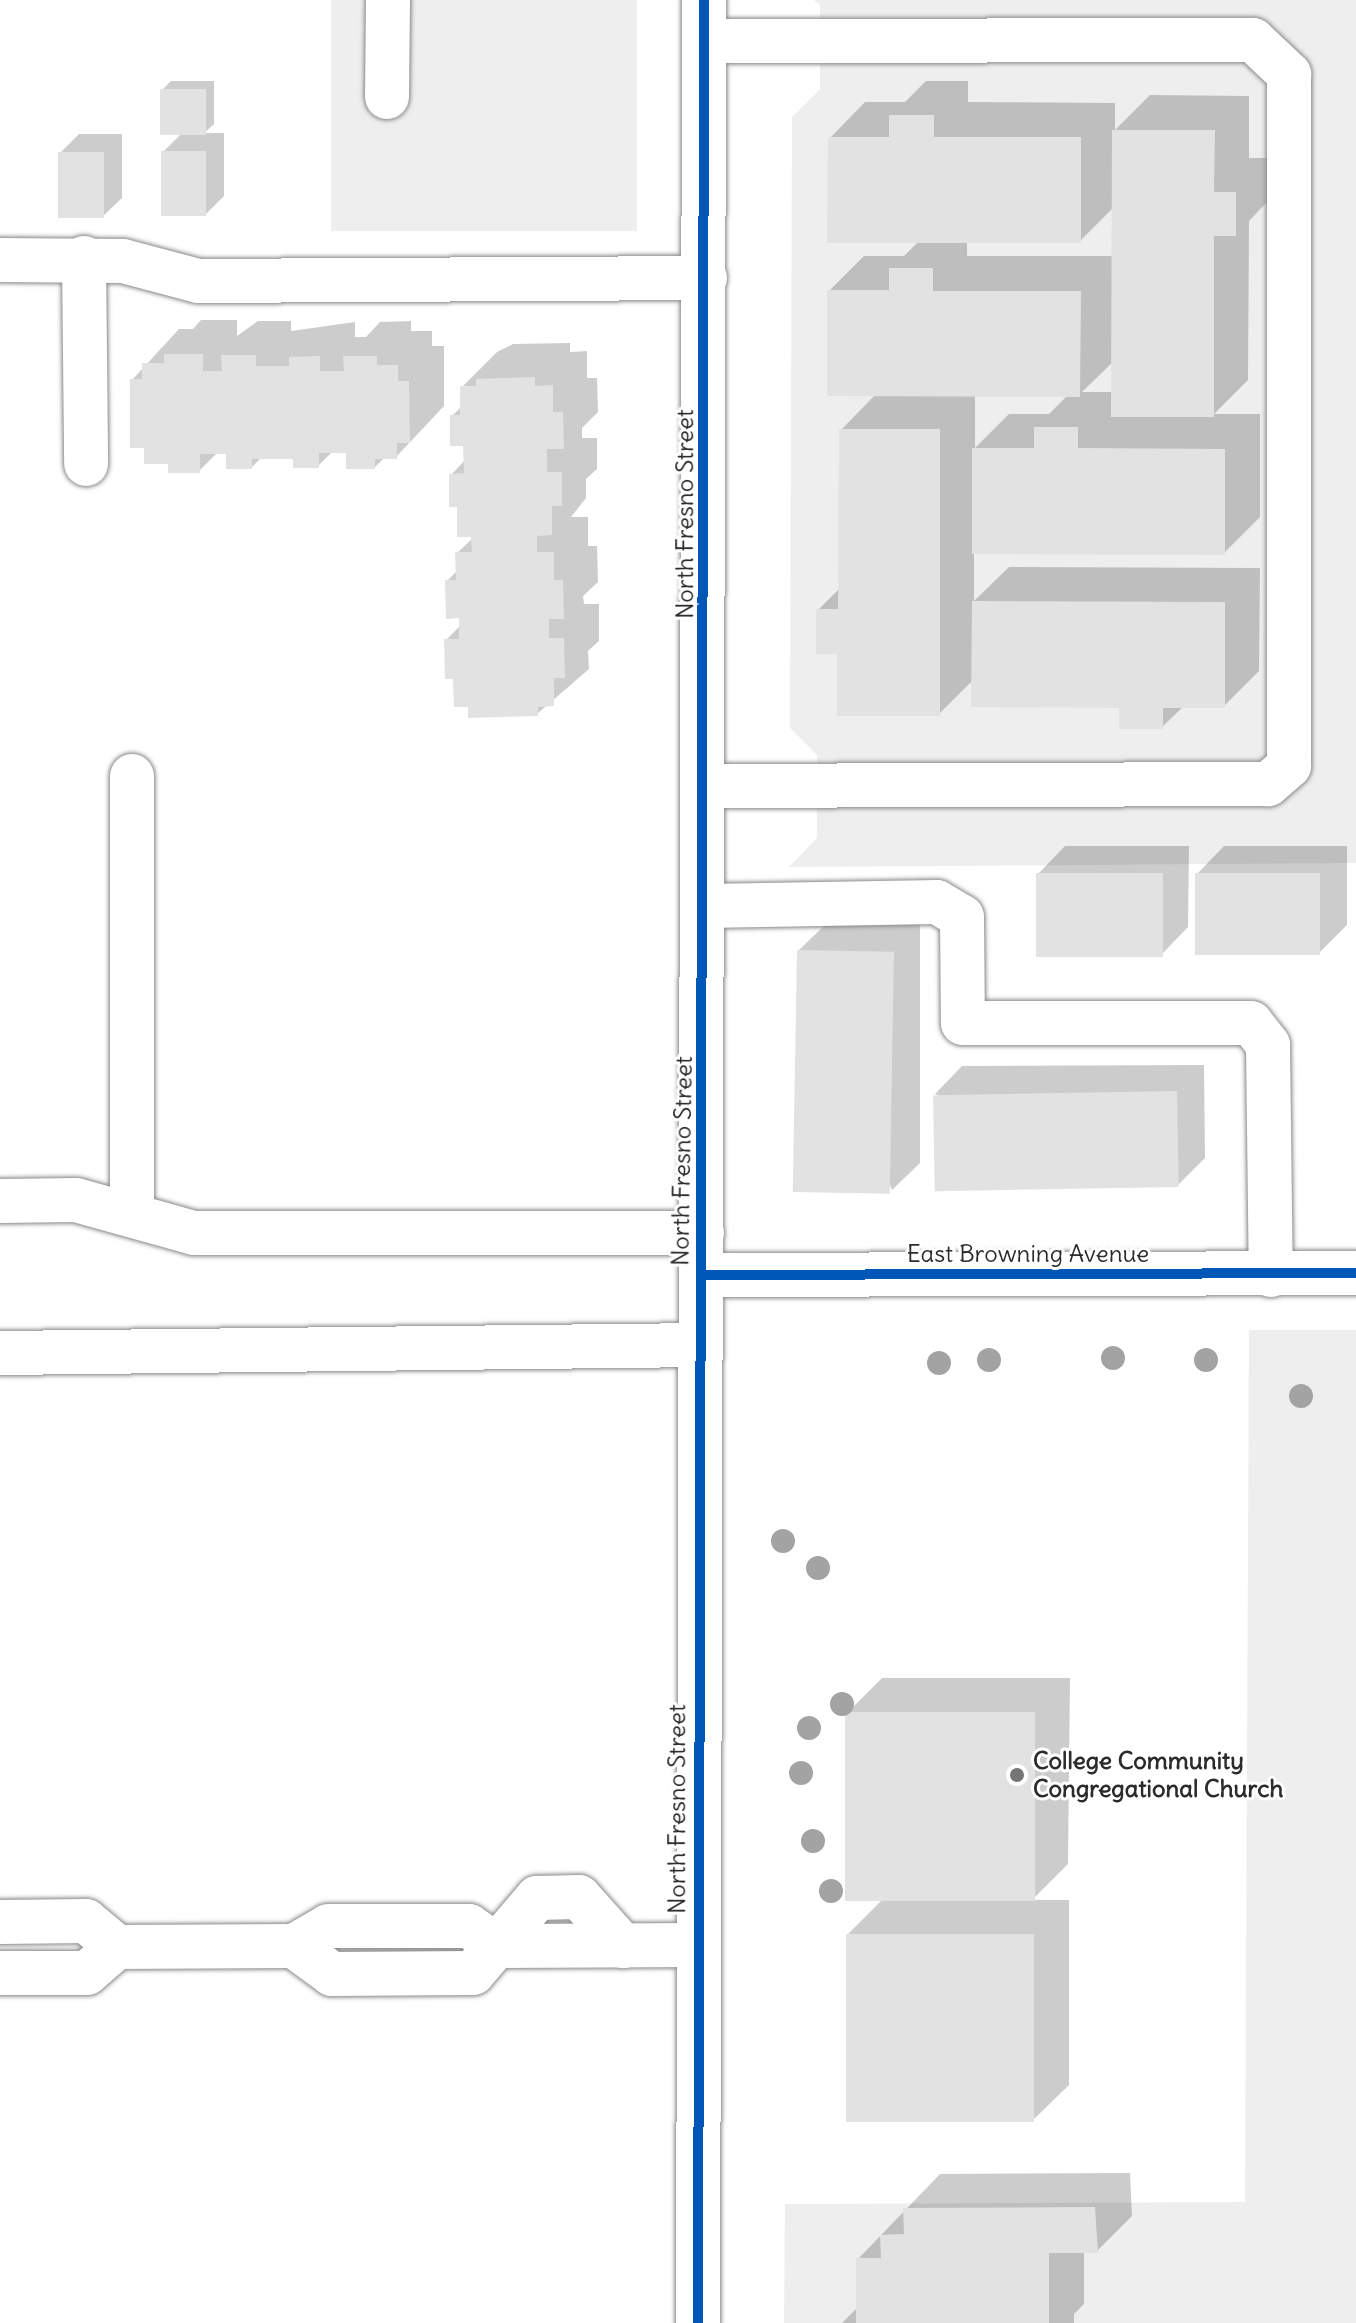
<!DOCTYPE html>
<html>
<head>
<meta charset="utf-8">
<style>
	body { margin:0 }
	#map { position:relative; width:1356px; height:2323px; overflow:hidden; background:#fff; font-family:Delius,sans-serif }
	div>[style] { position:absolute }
	.built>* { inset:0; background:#eee; transform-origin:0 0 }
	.shadow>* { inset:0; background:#0003 }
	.building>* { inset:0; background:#e2e2e2; transform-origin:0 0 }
	.roads { filter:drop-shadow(0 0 2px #8a8a8a) drop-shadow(0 0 2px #8a8a8a) }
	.minor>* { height:44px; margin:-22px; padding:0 22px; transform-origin:22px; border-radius:22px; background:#fff }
	.major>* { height:44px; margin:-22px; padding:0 22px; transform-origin:22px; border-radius:22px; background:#fff }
	.cycleway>* { height:10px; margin:-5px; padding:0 5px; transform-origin:5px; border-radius:5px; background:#0057b8 }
	.trees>* { width:24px; height:24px; margin:-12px; border-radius:50%; background:#a3a3a3 }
	.dots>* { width:22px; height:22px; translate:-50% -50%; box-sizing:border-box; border:4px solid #fff; border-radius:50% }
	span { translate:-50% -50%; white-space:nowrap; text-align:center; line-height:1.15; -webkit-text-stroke:6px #fff; paint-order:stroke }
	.street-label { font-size:24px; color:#2b2b2b }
	.poi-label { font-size:24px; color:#2b2b2b; font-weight:700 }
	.left { translate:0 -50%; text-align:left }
</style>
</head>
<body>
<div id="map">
	<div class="built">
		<i style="left:331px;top:0;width:306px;height:231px"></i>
		<i style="clip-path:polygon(814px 0,1356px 0,1356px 863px,789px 867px,817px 838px,817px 755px,790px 728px,792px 117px,820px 89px,820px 5px)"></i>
		<i style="clip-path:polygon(1249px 1330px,1356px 1330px,1356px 2323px,784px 2323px,785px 2204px,1245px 2202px)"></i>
	</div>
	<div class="shadow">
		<i style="clip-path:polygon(171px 81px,214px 81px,214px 124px,204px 133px,224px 133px,224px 196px,206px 214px,163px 152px,182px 133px,162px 90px)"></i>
		<i style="clip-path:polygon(evenodd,926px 81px,968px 81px,968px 102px,1115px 103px,1115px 130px,1150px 95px,1249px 96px,1249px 158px,1270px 158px,1270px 199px,1249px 221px,1248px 380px,1214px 414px,1260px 414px,1260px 517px,1224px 553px,974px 552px,974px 601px,1009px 567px,1260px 568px,1259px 671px,1224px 706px,1184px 706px,1162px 727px,1121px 706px,973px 680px,939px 714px,839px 652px,818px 610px,840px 588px,841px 430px,876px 394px,829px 291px,864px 256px,904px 256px,919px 241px,830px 138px,865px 102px,905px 102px,926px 81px,1114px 207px,1114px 256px,967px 256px,967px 241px,1080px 241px,1114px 207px,926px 81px,1114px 361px,1113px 392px,1082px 392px,1114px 361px,926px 81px,975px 395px,1068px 395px,1049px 414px,1009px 414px,975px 448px,975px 395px)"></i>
		<i style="clip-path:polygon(79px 134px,122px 134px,122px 198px,103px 216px,60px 153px)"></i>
		<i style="clip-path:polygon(201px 320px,237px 320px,237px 336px,258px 321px,291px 321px,291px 331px,355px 322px,355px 337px,366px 337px,380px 322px,411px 321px,411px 331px,432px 331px,432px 346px,444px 346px,444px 406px,396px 457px,385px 457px,375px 467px,348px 451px,333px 451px,318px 466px,295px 457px,262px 457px,252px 467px,228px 452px,218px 452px,199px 471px,170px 462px,146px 446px,132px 380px,179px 329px,193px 329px)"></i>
		<i style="clip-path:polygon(570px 343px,570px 352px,587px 351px,587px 378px,597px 378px,598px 412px,582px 428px,582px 438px,597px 438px,597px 469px,586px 479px,586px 498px,571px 517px,588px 517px,588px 546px,597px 546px,598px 582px,583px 596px,584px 604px,599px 604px,599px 641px,588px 651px,589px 669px,537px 714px,470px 705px,455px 677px,446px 640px,461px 625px,447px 581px,458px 570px,457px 553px,473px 538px,451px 475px,466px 459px,465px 444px,452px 416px,462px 406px,462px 387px,497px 352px,513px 344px)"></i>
		<i style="clip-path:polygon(1065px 846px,1189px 846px,1188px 927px,1161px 955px,1038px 874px)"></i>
		<i style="clip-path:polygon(1224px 846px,1347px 846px,1347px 925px,1319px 953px,1197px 874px)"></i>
		<i style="clip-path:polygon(827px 923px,920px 924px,920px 1163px,892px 1190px,799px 950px)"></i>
		<i style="clip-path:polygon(1204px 1065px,1205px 1158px,1178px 1185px,935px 1094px,962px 1066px)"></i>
		<i style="clip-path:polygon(882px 1678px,1070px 1678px,1068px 1864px,1032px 1900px,1069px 1900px,1069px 2085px,1033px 2120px,848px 1934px,883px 1899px,847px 1713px)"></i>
		<i style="clip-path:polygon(1130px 2173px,1132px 2216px,1097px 2251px,1084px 2251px,1084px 2304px,1074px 2314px,1074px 2323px,842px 2323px,858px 2307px,858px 2259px,940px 2174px)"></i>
	</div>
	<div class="building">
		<i style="left:160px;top:89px;width:46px;height:46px"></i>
		<i style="clip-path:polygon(889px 115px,934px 115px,934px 137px,1081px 137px,1081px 243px,827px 243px,828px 137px,889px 137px)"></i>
		<i style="clip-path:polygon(1112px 130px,1215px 130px,1214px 192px,1236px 192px,1236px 236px,1214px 236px,1214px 417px,1111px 417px)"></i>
		<i style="left:161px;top:151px;width:45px;height:65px"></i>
		<i style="left:58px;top:152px;width:46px;height:66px"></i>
		<i style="clip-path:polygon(889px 268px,933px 268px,933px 291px,1081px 291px,1080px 397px,827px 396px,827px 290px,889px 290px)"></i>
		<i style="clip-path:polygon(164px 354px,203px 354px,203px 371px,222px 371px,221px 355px,256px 355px,256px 366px,289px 366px,289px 357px,320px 356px,320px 371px,344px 371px,343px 356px,377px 356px,377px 365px,398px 365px,398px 381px,409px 381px,410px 443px,397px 443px,397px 459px,375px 459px,375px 469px,346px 469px,346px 453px,319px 453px,319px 468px,293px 468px,293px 459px,252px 459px,252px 469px,226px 469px,226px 454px,200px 454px,200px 473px,168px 473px,168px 464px,144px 464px,144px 448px,130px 448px,130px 379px,142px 379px,142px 363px,164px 363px)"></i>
		<i style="clip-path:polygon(535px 377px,535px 386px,553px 385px,553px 412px,563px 412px,564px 449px,547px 449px,547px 472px,562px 472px,562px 506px,552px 506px,552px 535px,537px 536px,537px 552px,554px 552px,554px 580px,563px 580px,564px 619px,549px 619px,549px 638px,564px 638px,565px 678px,554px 678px,554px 706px,538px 707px,538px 716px,468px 718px,468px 707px,454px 707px,453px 679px,445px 679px,444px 639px,459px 639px,459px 618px,446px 619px,445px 580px,456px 580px,455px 552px,472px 552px,471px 537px,457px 537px,457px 507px,449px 507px,449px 474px,464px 473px,463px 446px,450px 446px,450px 415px,460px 415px,460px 386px,476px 386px,476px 379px)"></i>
		<i style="clip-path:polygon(1034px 427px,1078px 427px,1078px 448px,1225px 449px,1225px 555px,972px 554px,972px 448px,1034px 448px)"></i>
		<i style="clip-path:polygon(839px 429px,940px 429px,940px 716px,837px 716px,837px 654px,816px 654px,816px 609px,838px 609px)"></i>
		<i style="clip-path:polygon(972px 601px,1225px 602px,1225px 708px,1163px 708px,1163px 729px,1119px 729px,1119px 708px,971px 707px)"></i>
		<i style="left:1036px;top:873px;width:127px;height:84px"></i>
		<i style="left:1195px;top:873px;width:125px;height:82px"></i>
		<i style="left:797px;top:950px;width:97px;height:242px;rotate:1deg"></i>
		<i style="left:1177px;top:1091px;width:96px;height:244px;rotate:89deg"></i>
		<i style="left:845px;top:1712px;width:190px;height:189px"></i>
		<i style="left:846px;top:1934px;width:188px;height:188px"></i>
		<i style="clip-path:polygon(1095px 2207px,1098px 2253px,1049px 2253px,1049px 2323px,856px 2323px,856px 2258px,881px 2258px,880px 2235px,904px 2234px,903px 2208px)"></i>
	</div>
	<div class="roads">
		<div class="minor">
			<i style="left:704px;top:41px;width:549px;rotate:-0.1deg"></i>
			<i style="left:1253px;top:40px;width:50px;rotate:43.4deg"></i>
			<i style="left:1289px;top:74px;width:692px;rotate:90deg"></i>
			<i style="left:1289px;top:766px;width:28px;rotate:139deg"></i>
			<i style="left:1268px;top:784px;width:563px;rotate:179.8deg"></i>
			<i style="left:387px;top:97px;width:97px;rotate:-89.4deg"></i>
			<i style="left:84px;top:258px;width:206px;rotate:89.4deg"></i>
			<i style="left:0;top:260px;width:123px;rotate:0.5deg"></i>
			<i style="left:123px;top:261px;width:78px;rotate:14.9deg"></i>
			<i style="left:198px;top:281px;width:507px;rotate:-0.34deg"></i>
			<i style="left:705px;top:906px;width:232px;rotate:-1deg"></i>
			<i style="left:937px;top:902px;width:29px;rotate:31deg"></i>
			<i style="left:962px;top:917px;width:106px;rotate:89.5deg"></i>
			<i style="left:963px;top:1023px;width:288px"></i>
			<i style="left:1251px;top:1023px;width:28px;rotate:52deg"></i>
			<i style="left:1268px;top:1045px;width:230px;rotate:89.3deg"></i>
			<i style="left:0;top:1201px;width:76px;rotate:-0.8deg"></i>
			<i style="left:76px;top:1200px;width:123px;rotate:15.6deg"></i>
			<i style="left:194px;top:1233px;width:508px"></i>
			<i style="left:132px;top:1212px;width:436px;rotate:-90deg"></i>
			<i style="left:701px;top:1275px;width:655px;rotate:-0.17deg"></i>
			<i style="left:0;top:1353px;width:700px;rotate:-0.65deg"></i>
			<i style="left:0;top:1922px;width:86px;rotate:-0.7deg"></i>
			<i style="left:86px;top:1921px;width:40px;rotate:40deg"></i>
			<i style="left:294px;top:1946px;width:47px;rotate:36.4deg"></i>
			<i style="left:332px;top:1974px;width:141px;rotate:-0.4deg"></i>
			<i style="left:473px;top:1973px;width:99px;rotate:-49.5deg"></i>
			<i style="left:537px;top:1898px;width:42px;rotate:-1.4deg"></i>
			<i style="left:579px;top:1897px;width:66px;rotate:48.1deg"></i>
			<i style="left:0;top:1973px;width:87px"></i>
			<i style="left:87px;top:1973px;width:40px;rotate:-41deg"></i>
			<i style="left:117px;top:1947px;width:177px;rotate:-0.3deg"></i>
			<i style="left:294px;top:1946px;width:39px;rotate:-30deg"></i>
			<i style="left:328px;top:1926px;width:141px"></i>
			<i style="left:469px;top:1926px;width:35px;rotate:35deg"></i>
			<i style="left:498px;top:1946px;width:199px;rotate:-0.3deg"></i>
		</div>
		<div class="major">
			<i style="left:698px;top:2323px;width:2323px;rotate:-89.85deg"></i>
		</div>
	</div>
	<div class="cycleway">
		<i style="left:701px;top:1275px;width:655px;rotate:-0.17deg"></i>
		<i style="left:698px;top:2323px;width:2323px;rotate:-89.85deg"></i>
	</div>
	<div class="trees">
		<i style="left:1113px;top:1358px"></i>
		<i style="left:989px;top:1360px"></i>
		<i style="left:1206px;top:1360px"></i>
		<i style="left:939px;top:1363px"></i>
		<i style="left:1301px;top:1396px"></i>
		<i style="left:783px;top:1541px"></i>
		<i style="left:818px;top:1568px"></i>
		<i style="left:842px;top:1704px"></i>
		<i style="left:809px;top:1728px"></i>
		<i style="left:801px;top:1773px"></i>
		<i style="left:813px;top:1841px"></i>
		<i style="left:831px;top:1891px"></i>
	</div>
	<div class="dots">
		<i style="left:1017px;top:1775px;background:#757575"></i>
	</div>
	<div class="street-label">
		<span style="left:685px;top:514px;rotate:-90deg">North Fresno Street</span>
		<span style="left:682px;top:1161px;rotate:-89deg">North Fresno Street</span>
		<span style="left:1028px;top:1254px">East Browning Avenue</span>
		<span style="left:677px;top:1809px;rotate:-90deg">North Fresno Street</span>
	</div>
	<div class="poi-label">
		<span class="left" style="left:1033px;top:1775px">College Community<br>Congregational Church</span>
	</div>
</div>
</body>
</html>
